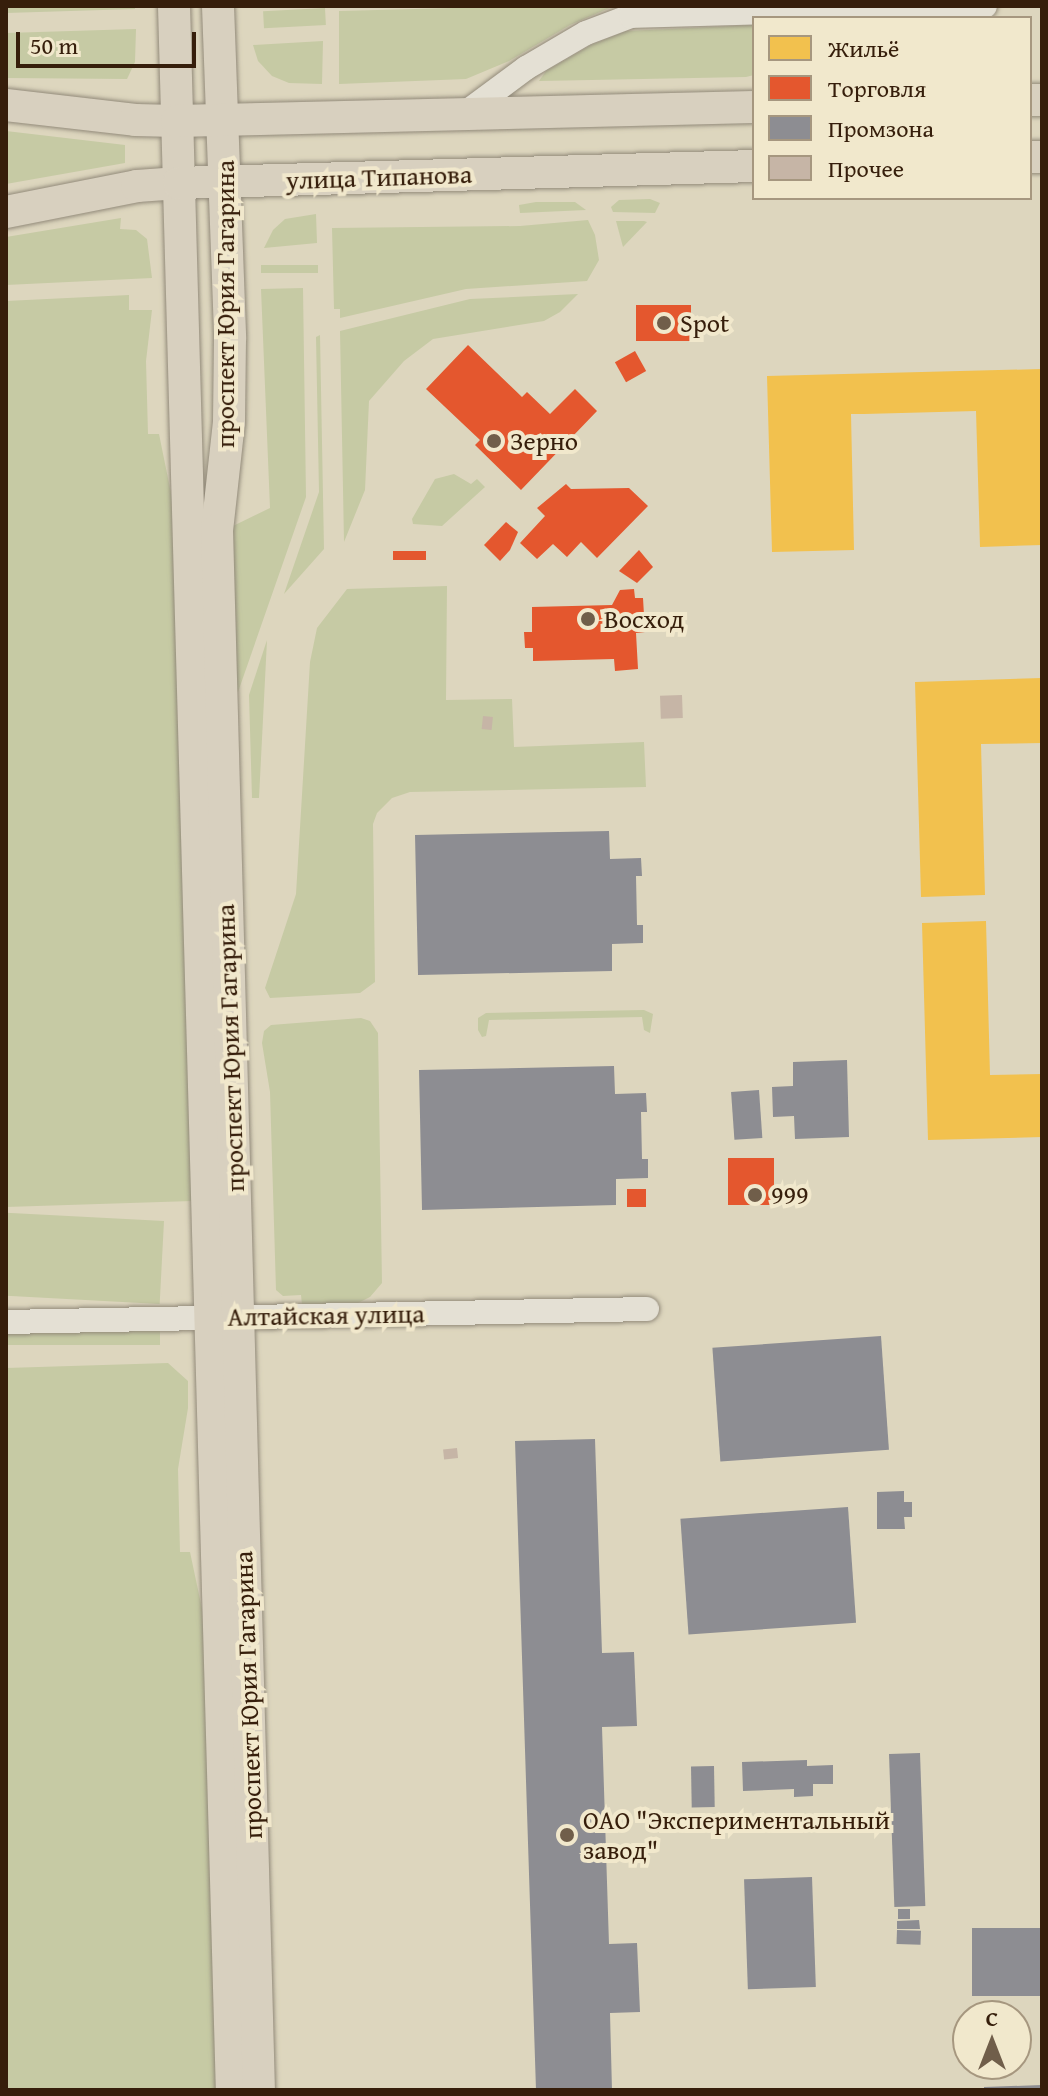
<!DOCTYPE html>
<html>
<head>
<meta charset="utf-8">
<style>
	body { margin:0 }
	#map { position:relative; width:1048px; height:2096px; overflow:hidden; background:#ddd6be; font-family:"Gentium Book Plus",serif }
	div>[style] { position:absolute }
	.green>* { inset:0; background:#c6caa4; transform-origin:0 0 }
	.homes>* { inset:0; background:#f2c14e }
	.shops>* { inset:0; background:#e4572e; transform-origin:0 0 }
	.industry>* { inset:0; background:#8d8d92; transform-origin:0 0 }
	.building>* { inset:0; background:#c6b5a6; transform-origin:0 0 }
	.roads { filter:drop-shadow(0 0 2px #928a7a) drop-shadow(0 0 2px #928a7a) }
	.minor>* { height:24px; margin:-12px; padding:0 12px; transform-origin:12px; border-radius:12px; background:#e4e0d4 }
	.major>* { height:32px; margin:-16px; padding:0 16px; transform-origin:16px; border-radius:16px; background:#d8d0bf }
	.dots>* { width:22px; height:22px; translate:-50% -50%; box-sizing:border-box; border:4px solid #f1e8cc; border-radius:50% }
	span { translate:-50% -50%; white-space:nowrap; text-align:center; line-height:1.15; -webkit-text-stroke:8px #f1e8cc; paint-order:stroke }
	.street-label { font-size:26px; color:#361e0b }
	.poi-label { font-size:26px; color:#361e0b }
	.left { translate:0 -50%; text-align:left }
	.frame { position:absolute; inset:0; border:8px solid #361e0b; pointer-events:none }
	.legend { position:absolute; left:752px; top:16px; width:280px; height:184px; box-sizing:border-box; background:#f1e8cc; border:2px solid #a6977f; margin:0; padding:10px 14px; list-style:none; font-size:24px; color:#361e0b }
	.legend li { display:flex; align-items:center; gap:16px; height:40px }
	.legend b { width:40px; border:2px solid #a6977f }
	.north { position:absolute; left:952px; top:2000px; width:80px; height:80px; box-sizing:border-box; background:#f1e8cc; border:2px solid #a6977f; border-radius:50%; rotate:0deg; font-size:22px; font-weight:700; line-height:32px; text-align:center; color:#361e0b }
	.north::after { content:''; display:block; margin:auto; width:28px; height:36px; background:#705e4a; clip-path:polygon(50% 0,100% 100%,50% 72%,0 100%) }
	.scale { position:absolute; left:16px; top:32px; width:180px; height:36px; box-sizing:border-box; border:4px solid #361e0b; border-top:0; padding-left:10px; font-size:24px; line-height:28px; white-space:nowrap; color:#361e0b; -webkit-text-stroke:6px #f1e8cc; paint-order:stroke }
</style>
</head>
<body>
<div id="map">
	<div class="green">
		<i style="clip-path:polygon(6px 6px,135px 6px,135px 9px,6px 13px)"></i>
		<i style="clip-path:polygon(530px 6px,614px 6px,570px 25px,509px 61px,466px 79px,339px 84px,339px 11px)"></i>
		<i style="left:325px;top:8px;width:17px;height:62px;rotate:87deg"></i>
		<i style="clip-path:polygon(754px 25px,754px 75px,746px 77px,539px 81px,546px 71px,591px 45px,626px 31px)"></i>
		<i style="clip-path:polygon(136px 29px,135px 62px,127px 79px,6px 78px,6px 33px)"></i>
		<i style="clip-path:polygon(323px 41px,322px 84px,289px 83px,272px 76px,258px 61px,253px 45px)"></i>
		<i style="clip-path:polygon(6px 131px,125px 145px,125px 163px,6px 184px)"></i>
		<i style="clip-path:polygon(650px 199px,660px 203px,655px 213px,613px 212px,611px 207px,619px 200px)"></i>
		<i style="clip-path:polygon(536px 202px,575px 202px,586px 210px,520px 213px,519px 205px)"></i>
		<i style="clip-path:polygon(316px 214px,317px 243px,264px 248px,273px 230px,285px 219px)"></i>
		<i style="clip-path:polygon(121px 218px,120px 229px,136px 230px,147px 239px,152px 278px,6px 285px,6px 237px)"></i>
		<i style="clip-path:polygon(588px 220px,595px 235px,599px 260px,587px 281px,466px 289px,340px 318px,340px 309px,334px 309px,332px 228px,520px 226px)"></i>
		<i style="clip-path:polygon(616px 221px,644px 221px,647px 222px,623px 247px)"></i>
		<i style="left:318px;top:265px;width:8px;height:57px;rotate:90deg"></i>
		<i style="clip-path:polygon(303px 288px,306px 497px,238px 692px,235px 689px,233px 526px,270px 508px,261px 289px)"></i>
		<i style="clip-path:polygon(578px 294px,560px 312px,544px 321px,433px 339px,404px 361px,369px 401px,365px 490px,344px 542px,340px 331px,470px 299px)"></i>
		<i style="clip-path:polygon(129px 295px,129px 310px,152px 310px,146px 361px,148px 434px,159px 434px,173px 503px,192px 1201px,6px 1207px,6px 301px)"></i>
		<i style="clip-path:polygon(320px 335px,324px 549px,284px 594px,319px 492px,316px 337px)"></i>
		<i style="clip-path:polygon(454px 474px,471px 484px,477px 479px,485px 487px,442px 526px,413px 524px,412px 519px,435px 479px)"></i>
		<i style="clip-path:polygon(447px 586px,446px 700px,512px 699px,514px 747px,644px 742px,646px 787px,410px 792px,392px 798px,377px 813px,373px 824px,375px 982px,360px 993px,270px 998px,265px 988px,296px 894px,310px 662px,317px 628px,347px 589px)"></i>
		<i style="clip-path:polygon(267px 640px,259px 798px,252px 798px,249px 695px)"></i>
		<i style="clip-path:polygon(644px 1010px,653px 1014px,650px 1033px,644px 1030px,642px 1017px,489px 1020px,486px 1036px,482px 1037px,478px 1030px,478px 1018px,486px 1013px)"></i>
		<i style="clip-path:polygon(361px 1018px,370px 1021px,378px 1033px,382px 1283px,370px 1297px,356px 1304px,302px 1305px,301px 1295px,283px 1296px,276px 1290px,270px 1092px,262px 1043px,264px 1031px,271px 1025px)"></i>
		<i style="left:164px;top:1221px;width:83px;height:158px;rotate:93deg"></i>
		<i style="left:160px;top:1330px;width:15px;height:154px;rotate:90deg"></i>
		<i style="clip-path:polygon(168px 1363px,188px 1381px,188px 1408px,178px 1469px,180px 1552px,190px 1552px,205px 1623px,218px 2090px,6px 2090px,6px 1368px)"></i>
	</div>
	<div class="homes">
		<i style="clip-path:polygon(1042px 369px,1042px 545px,980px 547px,976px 411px,864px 414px,851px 414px,854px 550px,772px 552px,767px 376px)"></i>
		<i style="clip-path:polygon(1042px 678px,1042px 743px,981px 744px,985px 895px,921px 897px,915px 682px)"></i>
		<i style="clip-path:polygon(986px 921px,990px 1075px,1042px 1074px,1042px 1137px,928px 1140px,922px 923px)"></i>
	</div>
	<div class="shops">
		<i style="left:691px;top:305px;width:36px;height:55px;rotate:90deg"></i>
		<i style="clip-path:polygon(468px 345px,522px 397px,527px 392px,550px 414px,575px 389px,597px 411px,521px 490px,475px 445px,480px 440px,426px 389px)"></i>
		<i style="left:635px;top:351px;width:23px;height:23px;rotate:61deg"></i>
		<i style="clip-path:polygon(566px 484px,571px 489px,629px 488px,648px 506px,597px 558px,581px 542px,567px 557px,553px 544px,537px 559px,520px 543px,545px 516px,537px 508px)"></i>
		<i style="clip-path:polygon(506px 522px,518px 532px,510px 550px,500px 561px,484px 545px)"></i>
		<i style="clip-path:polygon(639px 550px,653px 567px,637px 583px,619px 571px)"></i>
		<i style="left:426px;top:551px;width:9px;height:33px;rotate:90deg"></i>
		<i style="clip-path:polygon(634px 589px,635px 598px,643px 598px,645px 632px,636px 633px,638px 669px,615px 671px,614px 659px,533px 661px,533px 648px,525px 648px,524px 632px,532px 632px,532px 607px,612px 605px,620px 590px)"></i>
		<i style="left:728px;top:1158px;width:46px;height:47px"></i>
		<i style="left:627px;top:1189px;width:19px;height:18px"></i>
	</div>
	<div class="industry">
		<i style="clip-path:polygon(609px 831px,610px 859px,641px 858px,642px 876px,636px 876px,637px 925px,643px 925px,643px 943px,612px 944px,612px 971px,418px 975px,415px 835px)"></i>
		<i style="clip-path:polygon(847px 1060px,849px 1137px,795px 1139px,794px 1116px,773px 1117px,772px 1087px,793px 1086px,793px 1062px)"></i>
		<i style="clip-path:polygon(614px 1066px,615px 1094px,646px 1093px,647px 1112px,641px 1112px,642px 1159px,648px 1159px,648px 1178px,616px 1179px,616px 1205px,422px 1210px,419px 1070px)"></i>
		<i style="left:759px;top:1090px;width:48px;height:28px;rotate:86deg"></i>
		<i style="left:881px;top:1336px;width:114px;height:169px;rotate:86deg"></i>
		<i style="clip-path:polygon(595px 1439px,602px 1653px,634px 1652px,637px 1726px,602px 1727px,609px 1944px,637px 1943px,640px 2012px,610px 2013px,612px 2090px,536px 2090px,515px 1441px)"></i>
		<i style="clip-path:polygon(904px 1491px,904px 1502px,912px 1502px,912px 1517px,904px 1517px,905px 1529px,877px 1529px,877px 1492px)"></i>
		<i style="left:848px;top:1507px;width:116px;height:168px;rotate:86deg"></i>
		<i style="left:920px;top:1753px;width:153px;height:31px;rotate:88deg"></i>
		<i style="clip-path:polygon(807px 1760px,807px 1766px,833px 1765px,833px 1784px,813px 1784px,813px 1796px,794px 1797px,794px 1789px,743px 1791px,742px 1762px)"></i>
		<i style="left:714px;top:1766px;width:41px;height:23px;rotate:89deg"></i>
		<i style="left:812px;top:1877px;width:110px;height:68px;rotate:88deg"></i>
		<i style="left:898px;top:1909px;width:12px;height:10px"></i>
		<i style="clip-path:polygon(919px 1920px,920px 1929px,897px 1929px,897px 1921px)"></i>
		<i style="left:1042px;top:1928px;width:68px;height:70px;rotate:90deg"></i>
		<i style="left:897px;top:1930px;width:24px;height:14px;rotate:2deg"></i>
		<i style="clip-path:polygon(1042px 2085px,1042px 2090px,984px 2090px,984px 2087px)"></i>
	</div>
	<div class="building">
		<i style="left:682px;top:695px;width:23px;height:22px;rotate:88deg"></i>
		<i style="left:483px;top:716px;width:10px;height:13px;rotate:6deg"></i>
		<i style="left:457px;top:1448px;width:10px;height:14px;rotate:84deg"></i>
	</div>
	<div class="roads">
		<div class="minor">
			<i style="left:464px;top:114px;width:77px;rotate:-36.6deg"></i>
			<i style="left:526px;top:68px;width:69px;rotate:-30.3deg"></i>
			<i style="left:586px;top:33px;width:48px;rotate:-20.7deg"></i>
			<i style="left:631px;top:16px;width:354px;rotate:-1.6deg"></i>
			<i style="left:6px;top:1322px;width:641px;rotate:-1.16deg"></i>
		</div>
		<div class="major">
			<i style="left:174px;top:6px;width:2085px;rotate:88.41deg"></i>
			<i style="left:218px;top:6px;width:333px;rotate:87.9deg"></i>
			<i style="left:230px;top:339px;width:83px;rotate:90.7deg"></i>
			<i style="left:229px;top:422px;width:109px;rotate:96.3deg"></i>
			<i style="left:217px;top:530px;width:1561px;rotate:88.46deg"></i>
			<i style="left:1030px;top:100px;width:12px"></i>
			<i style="left:6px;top:105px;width:130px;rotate:6.6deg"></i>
			<i style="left:135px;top:120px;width:42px;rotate:1.4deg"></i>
			<i style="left:177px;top:121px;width:577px;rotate:-1.39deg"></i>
			<i style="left:1030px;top:157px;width:12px"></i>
			<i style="left:6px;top:212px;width:134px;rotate:-11.2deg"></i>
			<i style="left:137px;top:186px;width:42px;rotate:-4.1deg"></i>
			<i style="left:179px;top:183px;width:575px;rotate:-1.69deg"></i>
		</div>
	</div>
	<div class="dots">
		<i style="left:664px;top:323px;background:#705e4a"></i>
		<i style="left:494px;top:441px;background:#705e4a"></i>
		<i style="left:588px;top:619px;background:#705e4a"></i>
		<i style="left:755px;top:1195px;background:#705e4a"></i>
		<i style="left:567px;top:1835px;background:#705e4a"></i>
	</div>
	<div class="street-label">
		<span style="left:379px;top:177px;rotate:-2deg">улица Типанова</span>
		<span style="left:225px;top:304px;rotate:-90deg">проспект Юрия Гагарина</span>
		<span style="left:230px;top:1048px;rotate:-92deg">проспект Юрия Гагарина</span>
		<span style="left:326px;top:1315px;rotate:-1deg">Алтайская улица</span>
		<span style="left:248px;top:1695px;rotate:-92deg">проспект Юрия Гагарина</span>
	</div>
	<div class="poi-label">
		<span class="left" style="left:680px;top:323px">Spot</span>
		<span class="left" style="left:510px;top:441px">Зерно</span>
		<span class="left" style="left:604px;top:619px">Восход</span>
		<span class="left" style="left:771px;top:1195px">999</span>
		<span class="left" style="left:583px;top:1835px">ОАО "Экспериментальный<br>завод"</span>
	</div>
	<div class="frame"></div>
	<ul class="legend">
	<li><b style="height:22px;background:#f2c14e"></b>Жильё</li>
	<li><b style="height:22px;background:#e4572e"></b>Торговля</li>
	<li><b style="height:22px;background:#8d8d92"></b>Промзона</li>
	<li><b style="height:22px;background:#c6b5a6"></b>Прочее</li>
	</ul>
	<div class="north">С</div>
	<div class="scale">50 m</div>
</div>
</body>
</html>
